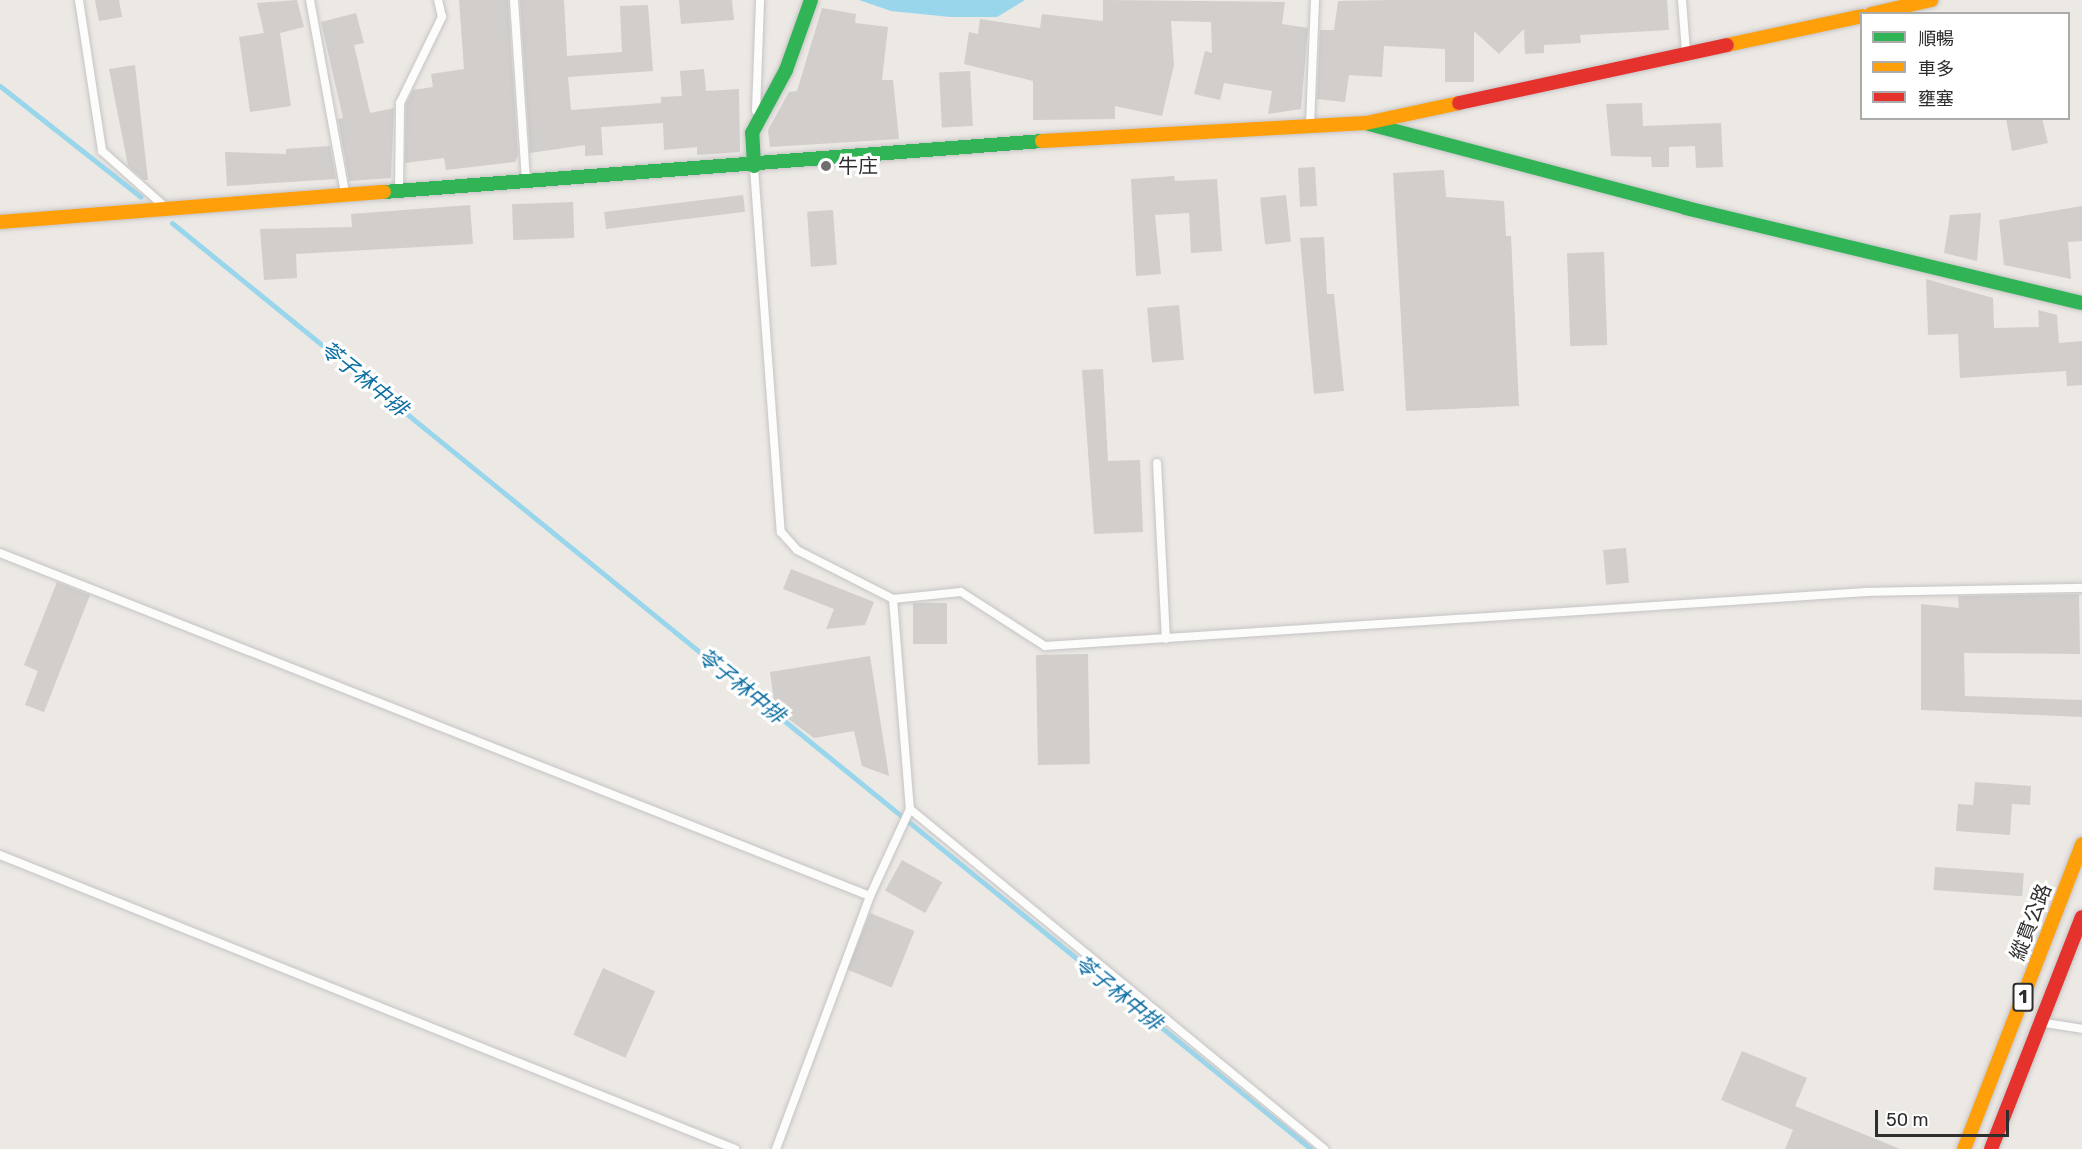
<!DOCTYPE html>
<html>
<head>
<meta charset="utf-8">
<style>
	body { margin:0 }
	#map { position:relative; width:2082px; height:1149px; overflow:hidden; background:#ece8e4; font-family:Rubik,"Noto Sans TC",sans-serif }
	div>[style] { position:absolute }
	.water>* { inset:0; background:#99d6ec }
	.stream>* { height:5px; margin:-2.5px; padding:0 2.5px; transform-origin:2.5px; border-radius:2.5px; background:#99d6ec }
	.building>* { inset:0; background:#d1cecb; transform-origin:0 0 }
	.roads { filter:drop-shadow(0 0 2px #c5c4c5) drop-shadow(0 0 2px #c5c4c5) }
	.lane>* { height:8px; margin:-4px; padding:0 4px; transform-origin:4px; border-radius:4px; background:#fcfcfb }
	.fast>* { height:14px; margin:-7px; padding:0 7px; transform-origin:7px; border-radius:7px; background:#30b455 }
	.slow>* { height:14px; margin:-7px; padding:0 7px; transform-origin:7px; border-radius:7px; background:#ff9f0a }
	.jam>* { height:14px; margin:-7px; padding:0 7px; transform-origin:7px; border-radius:7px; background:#e5322d }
	.dots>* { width:16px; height:16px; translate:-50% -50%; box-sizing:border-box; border:3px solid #fff; border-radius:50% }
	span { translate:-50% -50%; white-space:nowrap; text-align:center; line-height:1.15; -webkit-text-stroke:6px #fff; paint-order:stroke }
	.shield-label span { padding:2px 4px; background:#fff; border:2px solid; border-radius:4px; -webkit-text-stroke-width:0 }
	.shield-label { font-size:18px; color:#2e2e2e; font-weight:700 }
	.poi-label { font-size:20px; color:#2e2e2e }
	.left { translate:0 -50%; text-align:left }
	.street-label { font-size:20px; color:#2e2e2e }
	.water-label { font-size:21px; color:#0d6fa3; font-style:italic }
	.legend { position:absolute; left:1860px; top:12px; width:210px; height:108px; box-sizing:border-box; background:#fff; border:2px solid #ababab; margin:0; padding:8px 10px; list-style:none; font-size:18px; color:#2e2e2e }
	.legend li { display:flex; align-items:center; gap:12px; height:30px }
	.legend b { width:30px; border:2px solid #ababab }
	.scale { position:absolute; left:1875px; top:1110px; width:134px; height:27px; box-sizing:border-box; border:3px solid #2e2e2e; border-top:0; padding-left:8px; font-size:18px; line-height:21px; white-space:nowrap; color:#2e2e2e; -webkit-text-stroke:4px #fff; paint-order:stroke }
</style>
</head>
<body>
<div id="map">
	<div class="water">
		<i style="clip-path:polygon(859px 0,1025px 0,997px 17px,950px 17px,891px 11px)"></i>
	</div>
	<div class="stream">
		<i style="left:0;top:86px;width:179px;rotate:38.2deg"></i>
		<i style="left:172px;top:223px;width:1468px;rotate:39.11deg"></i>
	</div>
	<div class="building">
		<i style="clip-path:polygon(95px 0,119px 0,122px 17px,99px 21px)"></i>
		<i style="clip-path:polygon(297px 0,304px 27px,280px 33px,291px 106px,250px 112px,239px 37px,264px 33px,257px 3px)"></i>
		<i style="clip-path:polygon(459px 0,508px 0,518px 155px,515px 162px,446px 170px,444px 158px,405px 163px,406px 104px,413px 90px,433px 87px,431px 74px,464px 69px)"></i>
		<i style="clip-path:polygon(520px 0,564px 0,567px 56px,622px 52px,620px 6px,648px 5px,653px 71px,568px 77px,571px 110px,661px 103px,661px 97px,682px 96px,680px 71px,704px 69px,706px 91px,739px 89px,740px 152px,697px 155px,697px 147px,664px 150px,663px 123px,601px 127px,603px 155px,585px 156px,585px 145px,530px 153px)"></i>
		<i style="clip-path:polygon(679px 0,732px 0,734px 20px,681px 24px)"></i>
		<i style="clip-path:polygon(1103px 0,1285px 2px,1282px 24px,1308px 28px,1301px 109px,1268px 114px,1272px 91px,1224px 83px,1220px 100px,1194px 94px,1205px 51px,1212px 53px,1211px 22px,1171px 21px,1174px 65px,1162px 116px,1115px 106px,1115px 119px,1033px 120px,1033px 81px,964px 64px,969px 32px,978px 34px,980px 19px,1040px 28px,1042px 14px,1103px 21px)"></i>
		<i style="clip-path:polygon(1391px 0,1667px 0,1669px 30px,1580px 35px,1581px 43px,1544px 45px,1544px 53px,1525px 54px,1524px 29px,1499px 54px,1474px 31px,1474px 82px,1445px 82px,1445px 49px,1384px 46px,1382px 77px,1349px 75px,1345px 102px,1317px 99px,1320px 30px,1334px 30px,1338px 1px)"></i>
		<i style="clip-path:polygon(822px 8px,856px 14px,855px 23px,888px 27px,882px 80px,893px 80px,899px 139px,770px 147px,768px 130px,789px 92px,797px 91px)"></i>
		<i style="clip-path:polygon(356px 13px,364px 43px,354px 45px,370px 113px,394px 108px,391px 178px,349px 181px,338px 119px,343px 118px,321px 22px)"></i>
		<i style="clip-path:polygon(135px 65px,148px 180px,144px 180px,128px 166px,109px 69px)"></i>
		<i style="left:970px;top:71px;width:55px;height:31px;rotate:87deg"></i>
		<i style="clip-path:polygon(1642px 103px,1643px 126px,1721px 123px,1723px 167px,1696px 168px,1695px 146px,1669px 147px,1669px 167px,1652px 167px,1651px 157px,1611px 156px,1606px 104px)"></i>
		<i style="clip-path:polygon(2006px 118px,2042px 118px,2048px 143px,2012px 151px)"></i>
		<i style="clip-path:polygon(330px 146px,336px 179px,227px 186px,225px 152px,286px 154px,286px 149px)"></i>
		<i style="left:1315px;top:167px;width:39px;height:17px;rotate:87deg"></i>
		<i style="clip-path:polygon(1444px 170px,1446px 197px,1504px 201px,1506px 236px,1511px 236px,1519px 406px,1406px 411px,1393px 173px)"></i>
		<i style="clip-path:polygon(1174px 176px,1175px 181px,1217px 179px,1222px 251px,1191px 253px,1189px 213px,1155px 215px,1161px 274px,1136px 276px,1131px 179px)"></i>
		<i style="left:743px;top:195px;width:17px;height:140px;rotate:83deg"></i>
		<i style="left:1286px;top:195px;width:47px;height:26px;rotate:84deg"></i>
		<i style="left:573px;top:202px;width:36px;height:61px;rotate:88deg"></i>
		<i style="clip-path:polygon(470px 205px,473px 244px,296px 254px,297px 278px,264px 280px,260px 229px,352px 227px,351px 214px)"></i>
		<i style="clip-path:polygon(2082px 206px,2082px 241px,2068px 242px,2071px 279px,2004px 265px,1999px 220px)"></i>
		<i style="left:833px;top:210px;width:55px;height:26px;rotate:86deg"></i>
		<i style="clip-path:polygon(1981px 213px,1977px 261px,1944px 253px,1950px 215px)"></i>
		<i style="clip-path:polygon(1324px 237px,1327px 294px,1334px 294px,1344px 391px,1314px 394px,1300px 238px)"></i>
		<i style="left:1604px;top:252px;width:93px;height:37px;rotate:88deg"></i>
		<i style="clip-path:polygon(1926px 279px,1993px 298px,1994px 328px,2039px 327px,2038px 310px,2057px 315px,2059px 343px,2082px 341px,2082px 385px,2067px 386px,2066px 371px,1960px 378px,1958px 334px,1928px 335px)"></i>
		<i style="left:1179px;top:305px;width:55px;height:32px;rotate:85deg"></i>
		<i style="clip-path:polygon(1103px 369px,1108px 461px,1140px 460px,1143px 532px,1094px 534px,1082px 370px)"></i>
		<i style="left:1626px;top:548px;width:35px;height:23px;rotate:85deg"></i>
		<i style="clip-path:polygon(791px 569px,874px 602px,865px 625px,826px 629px,834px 609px,783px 589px)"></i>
		<i style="clip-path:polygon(57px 582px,90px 595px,44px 712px,25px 705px,38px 671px,24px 665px)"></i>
		<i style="clip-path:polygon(2079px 594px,2080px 654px,1964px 653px,1965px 696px,2082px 700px,2082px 717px,1921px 710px,1921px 604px,1959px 608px,1958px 596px)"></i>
		<i style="left:913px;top:603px;width:34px;height:41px"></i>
		<i style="left:1088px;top:654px;width:110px;height:52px;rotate:89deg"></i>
		<i style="clip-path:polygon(870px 656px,889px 776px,862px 766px,854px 731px,814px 738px,775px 709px,770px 672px)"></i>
		<i style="clip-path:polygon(1975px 782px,2031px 786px,2030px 805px,2012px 804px,2010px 835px,1956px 831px,1958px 804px,1973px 805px)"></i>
		<i style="left:902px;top:860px;width:46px;height:35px;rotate:29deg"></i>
		<i style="left:1935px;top:867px;width:89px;height:23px;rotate:4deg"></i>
		<i style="left:870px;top:913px;width:48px;height:61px;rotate:22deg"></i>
		<i style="left:603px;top:968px;width:57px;height:73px;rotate:24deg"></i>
		<i style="clip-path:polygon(1742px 1051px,1807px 1078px,1795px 1106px,1900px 1149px,1785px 1149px,1793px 1130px,1721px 1100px)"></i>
	</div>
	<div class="roads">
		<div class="lane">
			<i style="left:79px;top:0;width:153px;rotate:81.3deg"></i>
			<i style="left:102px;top:151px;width:83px;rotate:41.6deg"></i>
			<i style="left:310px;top:0;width:196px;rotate:79.7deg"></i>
			<i style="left:514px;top:0;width:181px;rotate:86.2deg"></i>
			<i style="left:1682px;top:0;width:52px;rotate:85.6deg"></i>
			<i style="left:756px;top:111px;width:111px;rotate:-87.9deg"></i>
			<i style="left:1310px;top:125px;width:125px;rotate:-87.7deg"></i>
			<i style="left:754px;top:168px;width:365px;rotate:85.8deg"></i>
			<i style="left:781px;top:532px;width:24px;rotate:48deg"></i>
			<i style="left:797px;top:550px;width:108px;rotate:27deg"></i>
			<i style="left:893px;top:599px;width:68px;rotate:-5.9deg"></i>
			<i style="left:961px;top:592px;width:100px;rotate:32.7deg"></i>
			<i style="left:1045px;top:646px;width:823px;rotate:-3.76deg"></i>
			<i style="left:1866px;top:592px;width:216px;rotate:-1.1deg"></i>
			<i style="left:399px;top:191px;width:88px;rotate:-89.3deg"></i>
			<i style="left:400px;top:103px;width:96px;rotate:-64deg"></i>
			<i style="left:442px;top:17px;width:17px;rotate:-103deg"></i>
			<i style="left:1157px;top:463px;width:176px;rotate:87.1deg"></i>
			<i style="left:0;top:553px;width:935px;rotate:21.52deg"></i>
			<i style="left:893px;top:599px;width:211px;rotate:85.4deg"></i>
			<i style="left:910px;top:809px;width:536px;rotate:39.39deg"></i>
			<i style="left:0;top:855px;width:792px;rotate:21.8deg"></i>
			<i style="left:2045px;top:1023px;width:37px;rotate:9deg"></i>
			<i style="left:776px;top:1149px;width:270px;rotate:-69.6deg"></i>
			<i style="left:870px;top:896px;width:96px;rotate:-65.3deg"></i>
		</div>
		<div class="fast">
			<i style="left:1369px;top:124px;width:328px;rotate:14.8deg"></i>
			<i style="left:1686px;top:208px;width:407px;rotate:13.5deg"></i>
			<i style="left:754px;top:166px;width:33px;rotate:-93deg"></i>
			<i style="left:752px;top:133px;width:72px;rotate:-61.6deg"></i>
			<i style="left:786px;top:70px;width:74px;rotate:-70.3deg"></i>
			<i style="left:384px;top:192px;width:660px;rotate:-4.43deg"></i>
		</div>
		<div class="slow">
			<i style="left:1871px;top:14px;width:62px;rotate:-13.1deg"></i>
			<i style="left:1727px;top:45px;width:138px;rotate:-12.1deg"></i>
			<i style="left:1042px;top:141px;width:324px;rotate:-3.2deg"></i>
			<i style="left:1366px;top:123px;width:95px;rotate:-12.1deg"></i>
			<i style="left:0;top:222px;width:385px;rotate:-4.5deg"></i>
			<i style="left:1964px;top:1149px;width:327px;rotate:-68.8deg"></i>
		</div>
		<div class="jam">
			<i style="left:1459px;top:103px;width:274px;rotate:-12.2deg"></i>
			<i style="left:1991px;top:1149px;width:249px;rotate:-68.6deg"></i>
		</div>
	</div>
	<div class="dots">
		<i style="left:826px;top:166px;background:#706f6e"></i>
	</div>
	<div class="shield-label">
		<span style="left:2023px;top:997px">1</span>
	</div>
	<div class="poi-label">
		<span class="left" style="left:838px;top:166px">牛庄</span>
	</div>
	<div class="street-label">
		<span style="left:2031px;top:922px;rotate:-69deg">縱貫公路</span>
	</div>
	<div class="water-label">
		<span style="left:364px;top:379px;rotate:39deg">苓子林中排</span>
		<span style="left:741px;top:686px;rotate:39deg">苓子林中排</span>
		<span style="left:1118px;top:993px;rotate:39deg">苓子林中排</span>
	</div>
	<ul class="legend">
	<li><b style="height:8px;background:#30b455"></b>順暢</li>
	<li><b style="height:8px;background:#ff9f0a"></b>車多</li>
	<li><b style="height:8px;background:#e5322d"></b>壅塞</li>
	</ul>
	<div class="scale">50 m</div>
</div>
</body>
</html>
